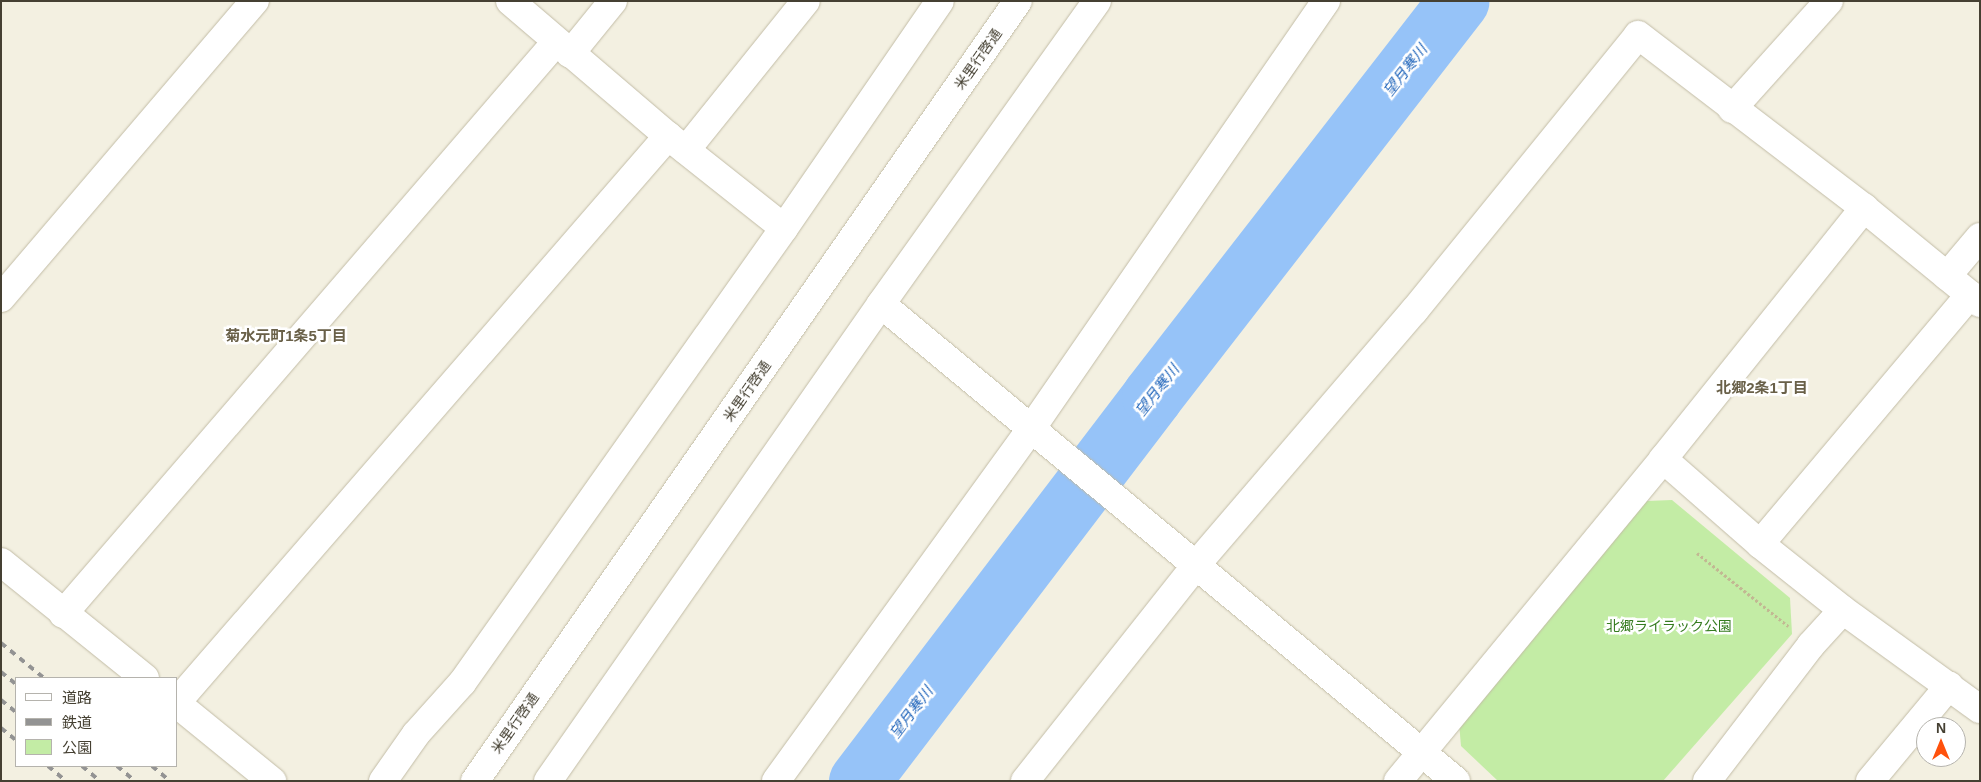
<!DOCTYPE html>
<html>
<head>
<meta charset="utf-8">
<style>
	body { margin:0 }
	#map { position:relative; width:1981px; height:782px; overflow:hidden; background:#f3f0e1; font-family:Helvetica,"Noto Sans JP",sans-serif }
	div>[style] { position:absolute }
	.green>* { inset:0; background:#c3eca5 }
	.river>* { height:61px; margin:-30.5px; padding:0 30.5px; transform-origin:30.5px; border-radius:30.5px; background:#96c3f8 }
	.path>* { height:3px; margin-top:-1.5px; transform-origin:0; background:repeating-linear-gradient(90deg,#c2b893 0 2.5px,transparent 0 5px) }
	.roads { filter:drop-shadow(0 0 1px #c2bca6) drop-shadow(0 0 1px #c2bca6) }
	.minor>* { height:28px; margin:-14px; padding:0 14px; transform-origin:14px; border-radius:14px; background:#fff }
	.tertiary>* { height:28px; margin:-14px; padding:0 14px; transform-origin:14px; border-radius:14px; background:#fff }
	.rail>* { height:4px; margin-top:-2px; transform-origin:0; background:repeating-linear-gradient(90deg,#939393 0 6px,transparent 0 12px) }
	span { translate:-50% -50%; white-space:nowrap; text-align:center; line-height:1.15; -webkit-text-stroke:5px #fff; paint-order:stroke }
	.street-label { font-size:14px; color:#454032 }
	.park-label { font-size:14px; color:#367c20 }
	.water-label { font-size:15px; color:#2065bb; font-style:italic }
	.neighbourhood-label { font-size:15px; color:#696048; font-weight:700 }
	.frame { position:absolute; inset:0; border:2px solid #454032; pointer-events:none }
	.legend { position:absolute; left:15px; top:677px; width:162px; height:90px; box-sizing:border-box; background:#fff; border:1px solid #b5b3ad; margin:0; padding:6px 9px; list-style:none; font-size:15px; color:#454032 }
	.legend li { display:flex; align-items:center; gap:10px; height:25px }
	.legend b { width:25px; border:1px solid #b5b3ad }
	.north { position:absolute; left:1916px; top:717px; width:50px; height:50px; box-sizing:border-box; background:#fff; border:1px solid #b5b3ad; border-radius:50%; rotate:0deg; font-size:14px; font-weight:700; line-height:20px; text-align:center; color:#454032 }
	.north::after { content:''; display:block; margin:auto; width:18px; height:22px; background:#ff510c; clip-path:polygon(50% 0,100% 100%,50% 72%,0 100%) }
</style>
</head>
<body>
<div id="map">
	<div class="green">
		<i style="clip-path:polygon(1672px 500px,1790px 598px,1792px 634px,1663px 781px,1498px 781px,1461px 746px,1459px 723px,1647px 501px)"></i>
	</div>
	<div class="river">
		<i style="left:859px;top:781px;width:484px;rotate:-52.7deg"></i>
		<i style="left:1152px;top:396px;width:500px;rotate:-52.2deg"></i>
	</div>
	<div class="path">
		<i style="left:1697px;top:553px;width:117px;rotate:38.7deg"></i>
	</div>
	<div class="roads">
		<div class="minor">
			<i style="left:510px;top:1px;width:208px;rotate:40.5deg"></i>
			<i style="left:668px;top:136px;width:148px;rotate:38.4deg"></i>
			<i style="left:570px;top:54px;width:68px;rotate:-50.9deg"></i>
			<i style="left:1732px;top:109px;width:145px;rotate:-48.1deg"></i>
			<i style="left:686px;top:150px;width:191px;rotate:-51.2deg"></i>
			<i style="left:1947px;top:276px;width:51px;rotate:-49.8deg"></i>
			<i style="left:1px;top:298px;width:391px;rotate:-49.5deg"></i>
			<i style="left:881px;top:304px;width:747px;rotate:39.68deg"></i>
			<i style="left:1663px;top:459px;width:129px;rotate:41.2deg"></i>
			<i style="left:1760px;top:544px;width:106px;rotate:38.5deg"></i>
			<i style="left:1843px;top:610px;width:169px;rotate:35.9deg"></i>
			<i style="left:1760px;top:544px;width:326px;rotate:-49.9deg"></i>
			<i style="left:63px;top:614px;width:755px;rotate:-49.24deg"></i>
			<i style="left:176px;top:703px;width:751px;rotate:-49.05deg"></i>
			<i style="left:383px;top:781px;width:57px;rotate:-54.9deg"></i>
			<i style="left:416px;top:734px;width:69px;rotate:-48deg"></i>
			<i style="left:462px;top:683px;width:557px;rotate:-54.71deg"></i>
			<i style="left:784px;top:228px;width:275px;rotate:-55.5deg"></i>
			<i style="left:548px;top:781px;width:582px;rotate:-55.08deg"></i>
			<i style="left:881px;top:304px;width:372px;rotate:-54.5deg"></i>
			<i style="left:776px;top:781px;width:435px;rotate:-54.1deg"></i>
			<i style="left:1031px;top:429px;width:520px;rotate:-55.42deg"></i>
			<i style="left:1025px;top:781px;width:275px;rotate:-51.6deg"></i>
			<i style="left:1196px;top:565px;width:335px;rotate:-49.4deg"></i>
			<i style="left:1414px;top:311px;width:355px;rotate:-50.9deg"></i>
			<i style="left:1638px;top:35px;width:285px;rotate:37.4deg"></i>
			<i style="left:1864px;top:208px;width:150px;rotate:39.3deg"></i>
			<i style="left:1398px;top:781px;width:417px;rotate:-50.5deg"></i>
			<i style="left:1663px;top:459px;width:322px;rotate:-51.3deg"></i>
			<i style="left:1707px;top:781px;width:171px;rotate:-52.6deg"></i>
			<i style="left:1811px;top:645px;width:47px;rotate:-47.6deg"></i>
			<i style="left:1870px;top:781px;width:124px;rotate:-50.3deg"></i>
		</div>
		<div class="tertiary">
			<i style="left:1px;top:562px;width:185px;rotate:38.9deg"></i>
			<i style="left:176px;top:703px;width:124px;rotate:39.1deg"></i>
			<i style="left:475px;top:781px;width:950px;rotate:-55.16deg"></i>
		</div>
	</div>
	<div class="rail">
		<i style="left:1px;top:643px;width:55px;rotate:39.1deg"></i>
		<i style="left:1px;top:672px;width:19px;rotate:39deg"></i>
		<i style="left:1px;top:700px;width:19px;rotate:39deg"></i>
		<i style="left:1px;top:728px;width:19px;rotate:39deg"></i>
		<i style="left:48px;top:766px;width:23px;rotate:40deg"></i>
		<i style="left:82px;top:766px;width:23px;rotate:40deg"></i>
		<i style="left:117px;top:766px;width:23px;rotate:40deg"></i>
		<i style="left:152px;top:766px;width:23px;rotate:40deg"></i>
	</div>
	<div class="street-label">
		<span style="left:978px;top:59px;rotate:-55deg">米里行啓通</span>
		<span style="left:747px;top:391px;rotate:-55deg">米里行啓通</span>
		<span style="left:515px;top:723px;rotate:-55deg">米里行啓通</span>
	</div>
	<div class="park-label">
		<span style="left:1669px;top:626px">北郷ライラック公園</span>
	</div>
	<div class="water-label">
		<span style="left:1405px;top:70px;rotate:-52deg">望月寒川</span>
		<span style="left:1157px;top:390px;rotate:-52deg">望月寒川</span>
		<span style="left:911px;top:712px;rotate:-53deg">望月寒川</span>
	</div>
	<div class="neighbourhood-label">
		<span style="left:286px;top:336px">菊水元町1条5丁目</span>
		<span style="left:1762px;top:388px">北郷2条1丁目</span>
	</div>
	<div class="frame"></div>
	<ul class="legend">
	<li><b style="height:6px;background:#fff"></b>道路</li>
	<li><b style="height:6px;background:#939393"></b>鉄道</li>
	<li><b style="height:14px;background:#c3eca5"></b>公園</li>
	</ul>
	<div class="north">N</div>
</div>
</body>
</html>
